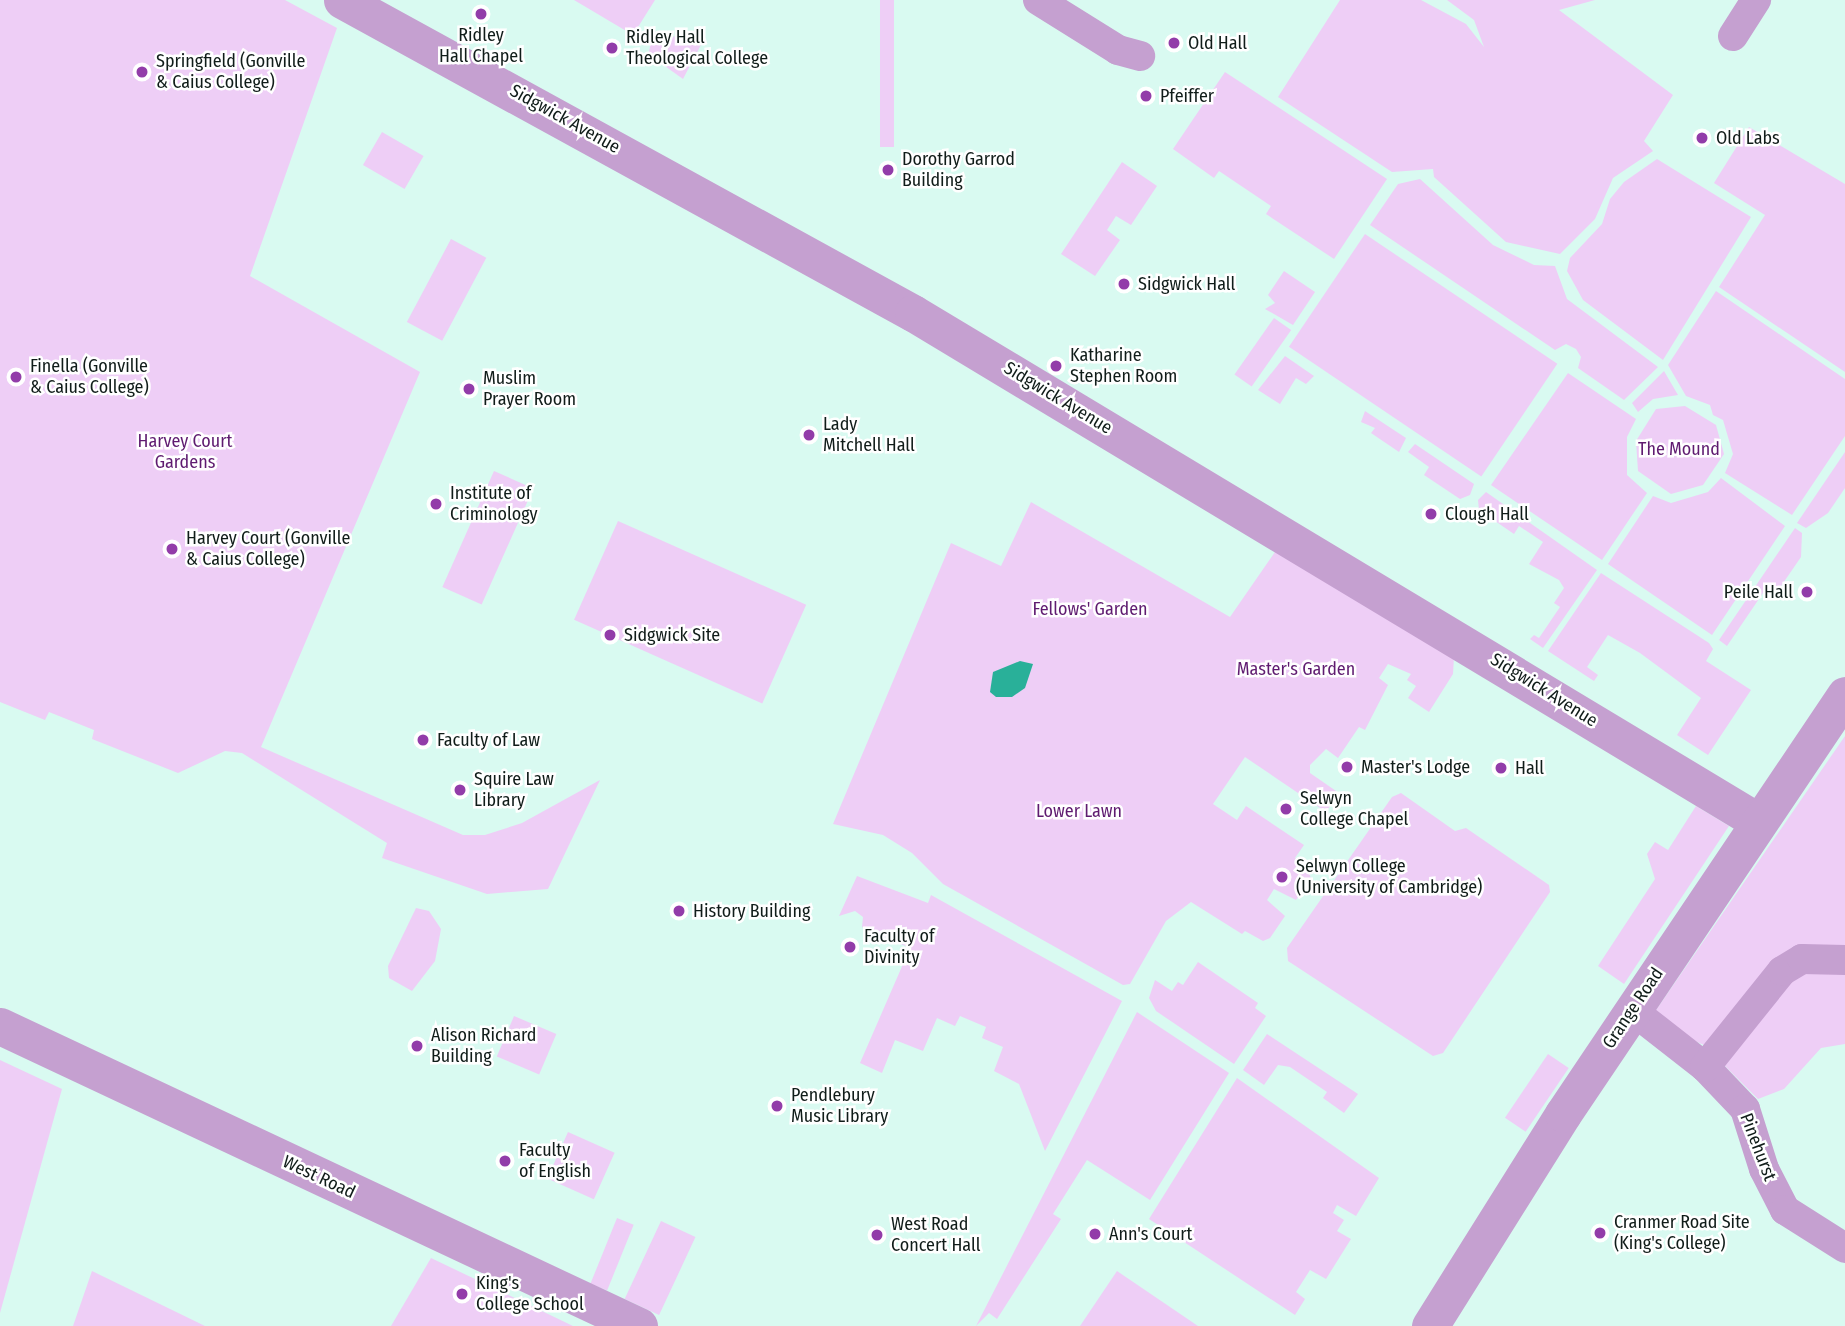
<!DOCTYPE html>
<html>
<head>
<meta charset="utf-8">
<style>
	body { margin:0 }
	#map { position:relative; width:1845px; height:1326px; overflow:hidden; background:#d9faf1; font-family:"Fira Sans Condensed",sans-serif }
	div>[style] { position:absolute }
	.green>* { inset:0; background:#eecef6; transform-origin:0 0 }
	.water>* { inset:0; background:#29b099 }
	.minor>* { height:30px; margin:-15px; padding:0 15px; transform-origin:15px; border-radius:15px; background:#c5a0d0 }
	.tertiary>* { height:37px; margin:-18.5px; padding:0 18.5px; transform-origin:18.5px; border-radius:18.5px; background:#c5a0d0 }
	.dots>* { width:19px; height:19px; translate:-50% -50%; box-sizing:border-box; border:4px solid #fff; border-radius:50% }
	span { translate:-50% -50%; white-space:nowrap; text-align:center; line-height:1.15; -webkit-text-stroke:5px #fff; paint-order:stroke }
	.poi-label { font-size:18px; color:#101c19 }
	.left { translate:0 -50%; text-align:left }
	.right { translate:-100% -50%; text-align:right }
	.street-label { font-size:18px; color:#101c19 }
	.park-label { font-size:18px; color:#5f1b70 }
</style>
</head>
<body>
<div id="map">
	<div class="green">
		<i style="clip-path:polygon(0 0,285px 0,337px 28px,250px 276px,420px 372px,261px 747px,463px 835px,485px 835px,522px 823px,600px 780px,548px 889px,487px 894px,382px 858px,387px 843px,242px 753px,225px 751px,178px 773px,92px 739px,94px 730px,49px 712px,45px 720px,0 702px)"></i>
		<i style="clip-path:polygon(574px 0,655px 0,633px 35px)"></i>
		<i style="left:880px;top:0;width:14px;height:147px"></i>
		<i style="clip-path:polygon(1340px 0,1421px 0,1466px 24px,1484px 47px,1474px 20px,1447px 0,1595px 0,1559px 10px,1673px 95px,1644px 141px,1653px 151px,1613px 178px,1595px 219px,1560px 254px,1506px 242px,1434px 177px,1433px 169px,1392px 172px,1278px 97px)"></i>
		<i style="clip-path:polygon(683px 29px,703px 41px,683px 79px,655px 59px,647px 59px,653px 35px,672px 38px)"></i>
		<i style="clip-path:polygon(1225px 72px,1387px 179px,1334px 259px,1266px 214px,1271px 206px,1219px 171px,1214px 178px,1173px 149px)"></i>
		<i style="clip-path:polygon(1749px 127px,1845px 184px,1845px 372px,1719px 287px,1765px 215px,1714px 183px)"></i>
		<i style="left:382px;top:132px;width:48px;height:38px;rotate:30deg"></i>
		<i style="clip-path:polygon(1657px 159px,1751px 217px,1663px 360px,1583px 300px,1567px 271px,1570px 258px,1602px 224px,1610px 199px,1624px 182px)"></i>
		<i style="clip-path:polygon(1122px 162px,1157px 186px,1131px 225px,1116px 216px,1107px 230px,1120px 240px,1095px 276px,1061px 254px)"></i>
		<i style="clip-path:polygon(1420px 179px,1493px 245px,1534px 265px,1555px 266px,1567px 299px,1658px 367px,1624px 400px,1578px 368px,1581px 357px,1576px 349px,1566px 344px,1555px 350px,1370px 225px,1398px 184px)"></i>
		<i style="left:1365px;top:234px;width:232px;height:136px;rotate:34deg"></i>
		<i style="left:451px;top:239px;width:40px;height:94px;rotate:28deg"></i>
		<i style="clip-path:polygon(1284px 271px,1315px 292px,1293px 325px,1265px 309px,1275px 303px,1268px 295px)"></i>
		<i style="clip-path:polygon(1716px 291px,1845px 379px,1845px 436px,1792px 515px,1725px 473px,1733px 454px,1723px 420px,1713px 415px,1710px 405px,1686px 396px,1668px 365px)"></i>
		<i style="left:1274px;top:318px;width:21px;height:69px;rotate:35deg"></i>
		<i style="clip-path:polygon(1285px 356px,1314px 376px,1306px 384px,1296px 378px,1280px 404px,1258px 390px)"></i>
		<i style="clip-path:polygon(1664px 371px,1678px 395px,1653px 399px,1638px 412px,1632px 403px)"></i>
		<i style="clip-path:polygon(1568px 373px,1636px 419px,1627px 437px,1627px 475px,1647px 493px,1602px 560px,1491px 485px)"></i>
		<i style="clip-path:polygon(1685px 406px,1716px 425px,1724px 454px,1703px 485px,1671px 494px,1638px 471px,1636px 441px,1656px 409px)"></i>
		<i style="clip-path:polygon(1365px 411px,1406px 438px,1399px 452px,1371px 433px,1375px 428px,1361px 422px)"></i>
		<i style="clip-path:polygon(1415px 444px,1474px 484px,1470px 495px,1460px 499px,1424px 475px,1429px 467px,1408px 452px)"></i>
		<i style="clip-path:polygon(1845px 452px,1845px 488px,1828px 513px,1806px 528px,1797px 523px)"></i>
		<i style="left:494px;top:471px;width:43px;height:127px;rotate:24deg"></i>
		<i style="clip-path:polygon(1721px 478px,1785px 526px,1712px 635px,1608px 564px,1653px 496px,1671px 503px,1708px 492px)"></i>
		<i style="clip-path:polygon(1486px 492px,1597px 570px,1543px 648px,1530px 639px,1534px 635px,1539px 638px,1560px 607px,1554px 603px,1564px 588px,1559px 580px,1529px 564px,1543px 542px,1519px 526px,1514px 534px,1479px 510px,1478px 500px)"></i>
		<i style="clip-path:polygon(1031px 502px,1230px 617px,1277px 549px,1454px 657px,1453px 674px,1429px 712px,1408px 698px,1416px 686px,1407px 680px,1411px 674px,1388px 664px,1379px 678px,1388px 685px,1365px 730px,1359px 727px,1338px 758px,1326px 749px,1310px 765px,1310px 773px,1339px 793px,1326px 812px,1245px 757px,1213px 804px,1237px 820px,1246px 806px,1304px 845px,1295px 858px,1306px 866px,1311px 878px,1296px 900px,1274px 889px,1267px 900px,1285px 916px,1270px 938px,1263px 941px,1245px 931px,1242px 934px,1191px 902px,1166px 921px,1130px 984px,1123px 985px,943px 884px,912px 853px,883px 835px,833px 824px,951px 543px,1001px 566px)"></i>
		<i style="left:618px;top:521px;width:206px;height:108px;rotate:24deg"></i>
		<i style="clip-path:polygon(1795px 528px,1802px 533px,1801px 557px,1775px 595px,1765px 590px,1727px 646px,1719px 640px)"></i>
		<i style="clip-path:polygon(1601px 573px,1709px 643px,1713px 649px,1706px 661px,1751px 690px,1708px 755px,1677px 735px,1701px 698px,1640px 653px,1608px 635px,1587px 667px,1598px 675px,1594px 681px,1548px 651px)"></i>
		<i style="clip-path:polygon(1845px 736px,1845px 1044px,1821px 1048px,1784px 1089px,1758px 1099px,1704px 1045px,1674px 1032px,1654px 1013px)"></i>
		<i style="clip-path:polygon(1401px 793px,1455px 831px,1466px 828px,1549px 885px,1550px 892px,1443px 1053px,1433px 1056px,1288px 961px,1287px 948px,1392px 797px)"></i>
		<i style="clip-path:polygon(1696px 806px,1729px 826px,1624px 984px,1598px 966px,1655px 879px,1647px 854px,1655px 842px,1668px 850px)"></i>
		<i style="clip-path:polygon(857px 876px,928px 903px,931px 895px,1122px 1001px,1045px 1151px,1019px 1084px,994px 1071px,1003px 1047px,982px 1038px,986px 1027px,960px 1016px,955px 1026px,937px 1018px,923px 1051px,895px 1040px,882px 1073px,860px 1063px,910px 948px,862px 927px,863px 917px,855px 911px,839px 916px)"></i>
		<i style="clip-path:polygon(416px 908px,429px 911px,441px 929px,435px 961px,412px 991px,389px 978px,388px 966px)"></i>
		<i style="clip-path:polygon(1198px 962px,1258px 1003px,1255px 1008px,1266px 1016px,1234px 1064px,1156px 1011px,1149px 998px,1155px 980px,1172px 991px,1178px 982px,1183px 985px)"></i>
		<i style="clip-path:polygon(1137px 1012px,1229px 1073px,1150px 1200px,1087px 1160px,1053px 1214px,1061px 1219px,997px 1319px,989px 1313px,976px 1326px)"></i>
		<i style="left:514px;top:1016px;width:46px;height:44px;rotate:23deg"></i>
		<i style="clip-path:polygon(1267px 1034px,1358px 1094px,1344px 1113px,1323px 1098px,1327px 1092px,1290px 1067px,1278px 1065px,1264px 1085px,1243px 1070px)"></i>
		<i style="left:1548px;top:1054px;width:25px;height:77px;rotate:34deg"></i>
		<i style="clip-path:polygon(0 1060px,62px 1089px,0 1313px)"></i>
		<i style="clip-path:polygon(1237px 1078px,1379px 1178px,1356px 1216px,1337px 1205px,1333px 1213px,1344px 1220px,1337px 1231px,1351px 1239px,1326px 1279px,1310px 1270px,1296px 1292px,1305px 1299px,1295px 1315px,1149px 1219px)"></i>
		<i style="left:568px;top:1132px;width:51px;height:51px;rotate:24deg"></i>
		<i style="left:617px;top:1218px;width:18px;height:71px;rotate:22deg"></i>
		<i style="left:661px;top:1221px;width:38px;height:86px;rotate:25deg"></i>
		<i style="clip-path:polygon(431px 1258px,573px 1326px,391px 1326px)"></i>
		<i style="clip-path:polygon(92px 1271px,205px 1326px,73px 1326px)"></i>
		<i style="clip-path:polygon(1117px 1271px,1198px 1326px,1080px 1326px)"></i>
	</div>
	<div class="water">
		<i style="clip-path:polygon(1020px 661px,1033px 664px,1025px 688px,1012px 697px,996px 697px,990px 692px,993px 672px)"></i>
	</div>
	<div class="minor">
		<i style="left:1038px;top:0;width:94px;rotate:32deg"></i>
		<i style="left:1118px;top:50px;width:23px;rotate:15deg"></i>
		<i style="left:1733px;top:36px;width:43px;rotate:-57.4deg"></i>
		<i style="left:1632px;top:1010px;width:93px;rotate:38deg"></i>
		<i style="left:1705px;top:1067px;width:58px;rotate:46.4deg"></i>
		<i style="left:1745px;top:1109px;width:63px;rotate:72.4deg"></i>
		<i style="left:1764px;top:1169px;width:46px;rotate:62.9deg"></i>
		<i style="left:1785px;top:1210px;width:71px;rotate:32.3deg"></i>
		<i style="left:1705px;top:1067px;width:123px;rotate:-51.3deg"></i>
		<i style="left:1782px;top:971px;width:23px;rotate:-31deg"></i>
		<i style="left:1802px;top:959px;width:43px;rotate:1.3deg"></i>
	</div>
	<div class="tertiary">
		<i style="left:342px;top:0;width:651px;rotate:28.73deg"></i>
		<i style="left:913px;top:313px;width:987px;rotate:31.03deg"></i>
		<i style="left:0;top:1026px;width:706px;rotate:25.15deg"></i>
		<i style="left:1430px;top:1326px;width:250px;rotate:-57.9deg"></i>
		<i style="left:1563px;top:1114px;width:505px;rotate:-56.06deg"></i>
	</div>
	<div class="dots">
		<i style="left:481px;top:14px;background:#923ca9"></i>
		<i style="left:1174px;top:43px;background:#923ca9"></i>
		<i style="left:612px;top:48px;background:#923ca9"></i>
		<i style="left:142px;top:72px;background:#923ca9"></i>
		<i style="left:1146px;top:96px;background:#923ca9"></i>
		<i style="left:1702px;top:138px;background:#923ca9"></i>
		<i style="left:888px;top:170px;background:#923ca9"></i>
		<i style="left:1124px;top:284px;background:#923ca9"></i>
		<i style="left:1056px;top:366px;background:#923ca9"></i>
		<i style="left:16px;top:377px;background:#923ca9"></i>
		<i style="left:469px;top:389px;background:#923ca9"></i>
		<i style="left:809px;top:435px;background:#923ca9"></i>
		<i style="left:436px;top:504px;background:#923ca9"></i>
		<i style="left:1431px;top:514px;background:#923ca9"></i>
		<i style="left:172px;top:549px;background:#923ca9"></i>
		<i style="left:1807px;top:592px;background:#923ca9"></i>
		<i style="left:610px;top:635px;background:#923ca9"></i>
		<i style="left:423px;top:740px;background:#923ca9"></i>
		<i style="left:1347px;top:767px;background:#923ca9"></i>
		<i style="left:1501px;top:768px;background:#923ca9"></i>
		<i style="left:460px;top:790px;background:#923ca9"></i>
		<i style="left:1286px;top:809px;background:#923ca9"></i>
		<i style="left:1282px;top:877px;background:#923ca9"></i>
		<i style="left:679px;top:911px;background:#923ca9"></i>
		<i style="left:850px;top:947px;background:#923ca9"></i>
		<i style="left:417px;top:1046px;background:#923ca9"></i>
		<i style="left:777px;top:1106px;background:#923ca9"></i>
		<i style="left:505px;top:1161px;background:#923ca9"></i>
		<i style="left:1600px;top:1233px;background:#923ca9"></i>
		<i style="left:1095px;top:1234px;background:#923ca9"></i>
		<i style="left:877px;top:1235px;background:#923ca9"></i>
		<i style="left:462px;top:1294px;background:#923ca9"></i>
	</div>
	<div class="poi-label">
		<span style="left:481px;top:46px">Ridley<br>Hall Chapel</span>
		<span class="left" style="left:626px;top:48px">Ridley Hall<br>Theological College</span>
		<span class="left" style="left:1188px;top:43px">Old Hall</span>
		<span class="left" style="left:156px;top:72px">Springfield (Gonville<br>&amp; Caius College)</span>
		<span class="left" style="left:1160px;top:96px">Pfeiffer</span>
		<span class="left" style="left:1716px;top:138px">Old Labs</span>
		<span class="left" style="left:902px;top:170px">Dorothy Garrod<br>Building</span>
		<span class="left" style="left:1138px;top:284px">Sidgwick Hall</span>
		<span class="left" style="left:1070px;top:366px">Katharine<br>Stephen Room</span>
		<span class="left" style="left:30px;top:377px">Finella (Gonville<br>&amp; Caius College)</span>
		<span class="left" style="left:483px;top:389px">Muslim<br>Prayer Room</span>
		<span class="left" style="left:823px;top:435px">Lady<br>Mitchell Hall</span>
		<span class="left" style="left:450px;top:504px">Institute of<br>Criminology</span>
		<span class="left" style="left:1445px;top:514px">Clough Hall</span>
		<span class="left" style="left:186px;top:549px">Harvey Court (Gonville<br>&amp; Caius College)</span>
		<span class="right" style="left:1793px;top:592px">Peile Hall</span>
		<span class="left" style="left:624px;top:635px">Sidgwick Site</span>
		<span class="left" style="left:437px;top:740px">Faculty of Law</span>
		<span class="left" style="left:1361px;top:767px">Master's Lodge</span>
		<span class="left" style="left:1515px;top:768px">Hall</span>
		<span class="left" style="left:474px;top:790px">Squire Law<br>Library</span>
		<span class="left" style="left:1300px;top:809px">Selwyn<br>College Chapel</span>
		<span class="left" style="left:1296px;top:877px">Selwyn College<br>(University of Cambridge)</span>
		<span class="left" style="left:693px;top:911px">History Building</span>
		<span class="left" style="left:864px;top:947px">Faculty of<br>Divinity</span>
		<span class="left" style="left:431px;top:1046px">Alison Richard<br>Building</span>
		<span class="left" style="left:791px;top:1106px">Pendlebury<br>Music Library</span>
		<span class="left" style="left:519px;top:1161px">Faculty<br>of English</span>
		<span class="left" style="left:1614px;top:1233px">Cranmer Road Site<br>(King's College)</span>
		<span class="left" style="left:891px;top:1235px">West Road<br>Concert Hall</span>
		<span class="left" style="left:1109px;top:1234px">Ann's Court</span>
		<span class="left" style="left:476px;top:1294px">King's<br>College School</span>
	</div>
	<div class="street-label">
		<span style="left:565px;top:119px;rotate:29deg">Sidgwick Avenue</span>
		<span style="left:1058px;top:398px;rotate:31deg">Sidgwick Avenue</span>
		<span style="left:1544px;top:690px;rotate:32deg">Sidgwick Avenue</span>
		<span style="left:1633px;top:1008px;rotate:-56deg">Grange Road</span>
		<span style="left:1758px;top:1147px;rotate:69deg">Pinehurst</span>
		<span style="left:319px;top:1177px;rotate:25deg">West Road</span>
	</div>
	<div class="park-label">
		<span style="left:185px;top:452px">Harvey Court<br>Gardens</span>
		<span style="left:1679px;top:449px">The Mound</span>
		<span style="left:1090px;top:609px">Fellows' Garden</span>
		<span style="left:1296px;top:669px">Master's Garden</span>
		<span style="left:1079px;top:811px">Lower Lawn</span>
	</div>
</div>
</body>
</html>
